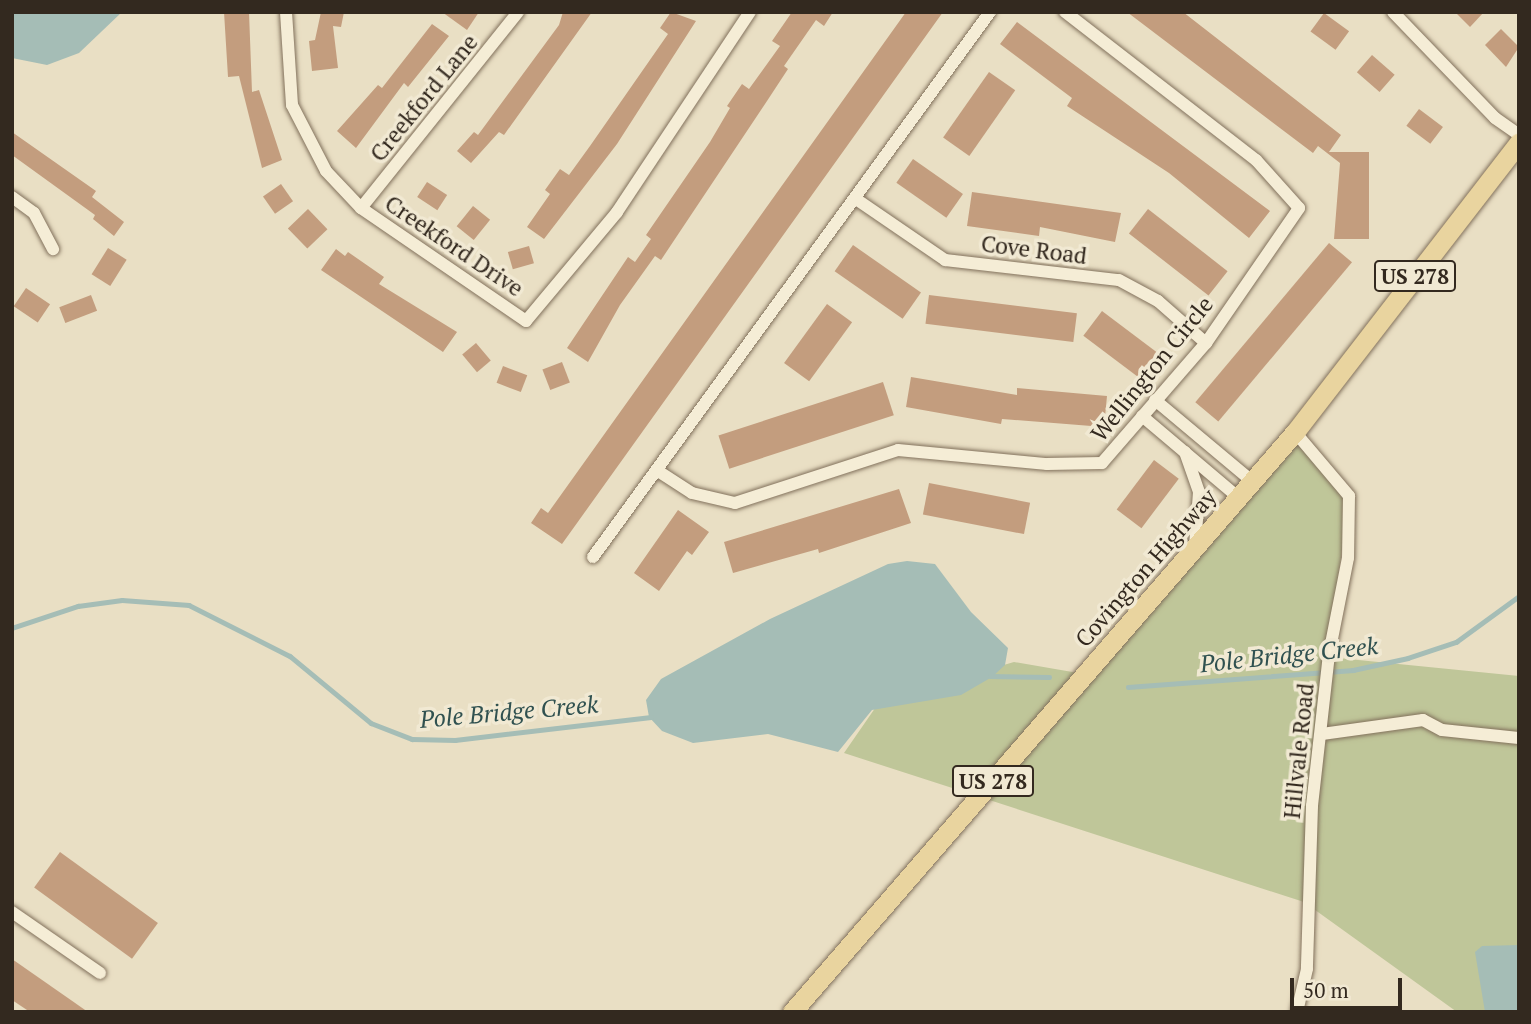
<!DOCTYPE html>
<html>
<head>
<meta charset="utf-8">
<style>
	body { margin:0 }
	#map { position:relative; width:1531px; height:1024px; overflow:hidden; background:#e9dfc4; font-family:"PT Serif",serif }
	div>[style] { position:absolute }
	.green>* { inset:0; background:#bfc699 }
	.water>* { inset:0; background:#a5bdb6 }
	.stream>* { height:4.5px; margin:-2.25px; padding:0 2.25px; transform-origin:2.25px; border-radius:2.25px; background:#a5bdb6 }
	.building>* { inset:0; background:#c39d7e; transform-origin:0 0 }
	.roads { filter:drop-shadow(0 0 2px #82715c) drop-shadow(0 0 2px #82715c) }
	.minor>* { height:12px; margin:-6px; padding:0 6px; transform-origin:6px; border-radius:6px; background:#f5edd6 }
	.primary>* { height:19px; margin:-9.5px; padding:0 9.5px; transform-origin:9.5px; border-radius:9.5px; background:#e9d49f }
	span { translate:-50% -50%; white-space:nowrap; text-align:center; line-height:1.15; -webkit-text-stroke:7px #f1e9d3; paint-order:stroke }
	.shield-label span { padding:2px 5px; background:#f1e9d3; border:2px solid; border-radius:5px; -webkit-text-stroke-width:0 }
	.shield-label { font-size:21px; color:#33291f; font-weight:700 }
	.street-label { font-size:23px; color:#33291f }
	.water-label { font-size:24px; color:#305150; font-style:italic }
	.frame { position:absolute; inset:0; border:14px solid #33291f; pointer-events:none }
	.scale { position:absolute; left:1290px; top:978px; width:112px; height:32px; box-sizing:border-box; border:4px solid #33291f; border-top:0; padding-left:9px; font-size:21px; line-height:24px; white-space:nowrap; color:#33291f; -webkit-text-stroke:5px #f1e9d3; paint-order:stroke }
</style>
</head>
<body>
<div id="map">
	<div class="green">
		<i style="clip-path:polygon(1301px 440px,1349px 496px,1328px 657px,1519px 676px,1519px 1012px,1457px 1012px,1304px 902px,844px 753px,880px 701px,1014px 662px,1084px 674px)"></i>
	</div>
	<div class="water">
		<i style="clip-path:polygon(12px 12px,122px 12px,79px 53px,47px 65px,12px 58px)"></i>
		<i style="clip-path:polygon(907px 561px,935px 564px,971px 612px,1008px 648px,1005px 665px,992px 677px,961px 695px,872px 710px,838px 752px,768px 734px,693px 743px,662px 731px,649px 717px,646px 700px,661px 679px,770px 619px,888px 564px)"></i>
		<i style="clip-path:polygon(1519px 945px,1519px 1012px,1485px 1012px,1475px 952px,1482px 946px)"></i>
	</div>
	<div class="stream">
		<i style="left:12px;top:628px;width:70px;rotate:-18.4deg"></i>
		<i style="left:78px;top:606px;width:44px;rotate:-7.8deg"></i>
		<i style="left:122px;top:600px;width:67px;rotate:4.3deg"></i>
		<i style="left:189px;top:605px;width:113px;rotate:26.8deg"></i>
		<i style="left:290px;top:656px;width:105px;rotate:39.6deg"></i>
		<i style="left:371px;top:723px;width:44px;rotate:21.3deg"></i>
		<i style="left:412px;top:739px;width:43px;rotate:1.3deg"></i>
		<i style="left:455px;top:740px;width:197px;rotate:-6.7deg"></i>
		<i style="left:990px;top:676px;width:59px;rotate:1deg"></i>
		<i style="left:1128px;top:687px;width:226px;rotate:-4.3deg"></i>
		<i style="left:1353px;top:670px;width:56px;rotate:-12.3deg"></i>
		<i style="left:1408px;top:658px;width:51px;rotate:-18.4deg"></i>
		<i style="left:1456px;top:642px;width:78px;rotate:-36.1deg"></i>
	</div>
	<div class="building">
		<i style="clip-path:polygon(224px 12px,249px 12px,252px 92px,259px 90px,282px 160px,262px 168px,239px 76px,228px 77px)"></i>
		<i style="clip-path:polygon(321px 12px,344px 12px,341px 27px,333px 26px,338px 68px,312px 71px,309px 41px,315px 40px)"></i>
		<i style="clip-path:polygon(442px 12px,479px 12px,467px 30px)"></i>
		<i style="clip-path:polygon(563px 12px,592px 12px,504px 135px,499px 132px,471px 163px,457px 151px,474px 132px,478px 135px,559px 25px)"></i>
		<i style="clip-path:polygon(671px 12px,696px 21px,617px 144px,544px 239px,527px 227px,550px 194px,545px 190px,560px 169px,569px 175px,590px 146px,668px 34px,660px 28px)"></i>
		<i style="clip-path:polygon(792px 12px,833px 12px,824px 26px,816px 20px,784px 66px,788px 69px,767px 101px,661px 260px,655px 256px,620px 305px,588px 362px,567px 348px,628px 257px,635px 262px,651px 239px,646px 235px,710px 142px,730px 108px,727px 106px,742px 84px,749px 89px,780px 46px,772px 41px)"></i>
		<i style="clip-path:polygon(906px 12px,943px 12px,562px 544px,531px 523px,541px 508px,548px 513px)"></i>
		<i style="clip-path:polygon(1127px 12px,1183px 12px,1341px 135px,1329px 152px,1369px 152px,1369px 239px,1334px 239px,1340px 163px,1318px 146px,1313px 153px)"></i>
		<i style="clip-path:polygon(1455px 12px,1484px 12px,1470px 27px)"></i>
		<i style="left:1324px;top:13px;width:31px;height:23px;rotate:36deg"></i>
		<i style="clip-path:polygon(1017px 22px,1270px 211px,1249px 238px,1169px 173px,1067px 106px,1072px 98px,1000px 44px)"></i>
		<i style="clip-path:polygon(432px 24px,449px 36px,408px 87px,404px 83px,356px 148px,337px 131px,378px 85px,382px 88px)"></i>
		<i style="clip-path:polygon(1501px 29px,1519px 47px,1506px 67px,1485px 45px)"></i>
		<i style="left:1372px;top:55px;width:30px;height:23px;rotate:41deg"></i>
		<i style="left:989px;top:72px;width:32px;height:80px;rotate:35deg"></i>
		<i style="left:1419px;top:109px;width:30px;height:21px;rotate:37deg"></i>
		<i style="clip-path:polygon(12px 132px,96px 191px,92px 197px,124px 222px,114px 236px,93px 219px,95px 215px,12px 155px)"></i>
		<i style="left:913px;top:159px;width:61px;height:29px;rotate:35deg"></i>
		<i style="left:427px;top:182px;width:24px;height:18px;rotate:33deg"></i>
		<i style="left:281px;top:184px;width:21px;height:22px;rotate:55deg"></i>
		<i style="clip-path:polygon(972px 192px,1121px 213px,1115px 242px,1040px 227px,1039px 236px,967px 226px)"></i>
		<i style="left:473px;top:206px;width:22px;height:26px;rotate:39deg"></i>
		<i style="left:308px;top:209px;width:28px;height:28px;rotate:46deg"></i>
		<i style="left:1148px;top:209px;width:101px;height:31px;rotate:38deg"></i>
		<i style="left:1329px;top:243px;width:30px;height:208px;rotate:40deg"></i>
		<i style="left:853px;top:245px;width:83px;height:32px;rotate:35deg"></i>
		<i style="left:529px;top:246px;width:18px;height:22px;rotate:74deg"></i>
		<i style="left:108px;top:248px;width:22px;height:31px;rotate:32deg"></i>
		<i style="clip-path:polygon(336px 249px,345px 256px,348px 252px,384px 277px,379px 284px,457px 332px,443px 352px,321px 270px)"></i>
		<i style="left:26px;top:288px;width:29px;height:22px;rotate:34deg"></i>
		<i style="left:91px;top:295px;width:17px;height:34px;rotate:69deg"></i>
		<i style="left:929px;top:295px;width:149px;height:29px;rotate:7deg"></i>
		<i style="left:827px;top:304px;width:31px;height:73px;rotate:36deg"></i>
		<i style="left:1102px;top:311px;width:74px;height:31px;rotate:37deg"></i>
		<i style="left:476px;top:343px;width:23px;height:18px;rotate:50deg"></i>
		<i style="left:562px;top:362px;width:22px;height:21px;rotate:69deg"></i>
		<i style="left:503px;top:366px;width:26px;height:18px;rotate:21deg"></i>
		<i style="clip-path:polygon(911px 377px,1017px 395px,1017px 388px,1107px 396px,1104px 427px,1002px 419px,1001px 424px,906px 407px)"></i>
		<i style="left:883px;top:382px;width:35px;height:173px;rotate:72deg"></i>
		<i style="left:1154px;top:460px;width:31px;height:62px;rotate:37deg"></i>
		<i style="left:929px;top:483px;width:103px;height:32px;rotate:11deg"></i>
		<i style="clip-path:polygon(899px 489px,911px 523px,819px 553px,818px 549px,733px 573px,724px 542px)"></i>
		<i style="clip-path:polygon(678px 510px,709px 532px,692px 555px,687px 551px,659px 591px,634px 573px)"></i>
		<i style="left:60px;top:852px;width:121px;height:44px;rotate:36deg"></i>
		<i style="clip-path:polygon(12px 959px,88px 1012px,30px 1012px,12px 1000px)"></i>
	</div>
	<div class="roads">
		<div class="minor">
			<i style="left:286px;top:12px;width:93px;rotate:86.3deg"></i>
			<i style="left:292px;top:105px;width:74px;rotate:62.7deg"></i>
			<i style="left:326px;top:171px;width:51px;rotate:46.6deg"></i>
			<i style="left:361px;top:208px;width:200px;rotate:34.4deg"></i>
			<i style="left:526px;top:321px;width:142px;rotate:-50.1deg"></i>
			<i style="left:617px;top:212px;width:240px;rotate:-56.4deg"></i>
			<i style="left:1393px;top:12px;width:147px;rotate:46.1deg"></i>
			<i style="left:1495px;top:118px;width:29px;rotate:35deg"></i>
			<i style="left:12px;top:197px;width:27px;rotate:36deg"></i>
			<i style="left:34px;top:213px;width:41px;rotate:62.2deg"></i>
			<i style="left:856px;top:199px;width:108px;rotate:34.4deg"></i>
			<i style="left:945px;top:260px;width:175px;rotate:6.6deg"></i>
			<i style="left:1119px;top:280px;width:44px;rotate:28.3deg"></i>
			<i style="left:1158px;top:301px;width:64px;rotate:41.2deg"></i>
			<i style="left:361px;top:208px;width:251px;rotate:-51.3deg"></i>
			<i style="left:1155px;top:400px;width:126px;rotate:39.9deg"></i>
			<i style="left:1142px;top:416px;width:127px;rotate:40.2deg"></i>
			<i style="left:1295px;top:432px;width:84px;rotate:49.8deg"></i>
			<i style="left:1349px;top:496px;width:62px;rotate:90.9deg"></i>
			<i style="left:1348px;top:558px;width:98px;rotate:101.2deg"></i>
			<i style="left:1329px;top:654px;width:153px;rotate:96.4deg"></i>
			<i style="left:1312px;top:806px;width:163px;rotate:91.8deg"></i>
			<i style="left:1307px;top:969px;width:44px;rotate:103.1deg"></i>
			<i style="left:1185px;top:452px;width:42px;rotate:70.7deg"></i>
			<i style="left:1199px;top:492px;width:54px;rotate:94.2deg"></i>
			<i style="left:658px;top:471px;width:40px;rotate:32.9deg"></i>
			<i style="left:692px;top:493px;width:44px;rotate:13.1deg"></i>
			<i style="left:735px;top:503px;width:171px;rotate:-18deg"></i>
			<i style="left:898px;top:450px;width:150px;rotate:5.4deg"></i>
			<i style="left:1047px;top:464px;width:55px;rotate:-1deg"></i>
			<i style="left:1102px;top:463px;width:159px;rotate:-49.1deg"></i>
			<i style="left:1206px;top:343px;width:164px;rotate:-55.4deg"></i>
			<i style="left:1299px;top:208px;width:64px;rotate:-131.9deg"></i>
			<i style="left:1256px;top:160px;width:242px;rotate:-142.2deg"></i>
			<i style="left:593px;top:557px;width:674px;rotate:-53.93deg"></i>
			<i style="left:1322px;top:734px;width:102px;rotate:-7.9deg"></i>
			<i style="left:1423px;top:720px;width:21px;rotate:28deg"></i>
			<i style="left:1442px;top:730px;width:77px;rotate:5.9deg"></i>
			<i style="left:12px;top:912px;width:107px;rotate:34.7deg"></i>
		</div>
		<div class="primary">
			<i style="left:792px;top:1012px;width:768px;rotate:-49.07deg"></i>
			<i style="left:1295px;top:432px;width:366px;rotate:-52.3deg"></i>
		</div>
	</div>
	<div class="shield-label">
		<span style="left:1415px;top:276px">US 278</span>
		<span style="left:993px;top:781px">US 278</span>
	</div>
	<div class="street-label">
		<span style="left:424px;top:98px;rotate:-51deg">Creekford Lane</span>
		<span style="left:454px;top:246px;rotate:34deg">Creekford Drive</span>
		<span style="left:1034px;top:250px;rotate:7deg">Cove Road</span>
		<span style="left:1152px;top:369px;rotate:-51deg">Wellington Circle</span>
		<span style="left:1146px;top:568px;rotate:-49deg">Covington Highway</span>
		<span style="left:1299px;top:751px;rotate:-84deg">Hillvale Road</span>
	</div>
	<div class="water-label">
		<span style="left:1289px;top:655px;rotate:-6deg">Pole Bridge Creek</span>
		<span style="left:509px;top:712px;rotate:-5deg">Pole Bridge Creek</span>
	</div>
	<div class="frame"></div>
	<div class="scale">50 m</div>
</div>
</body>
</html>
